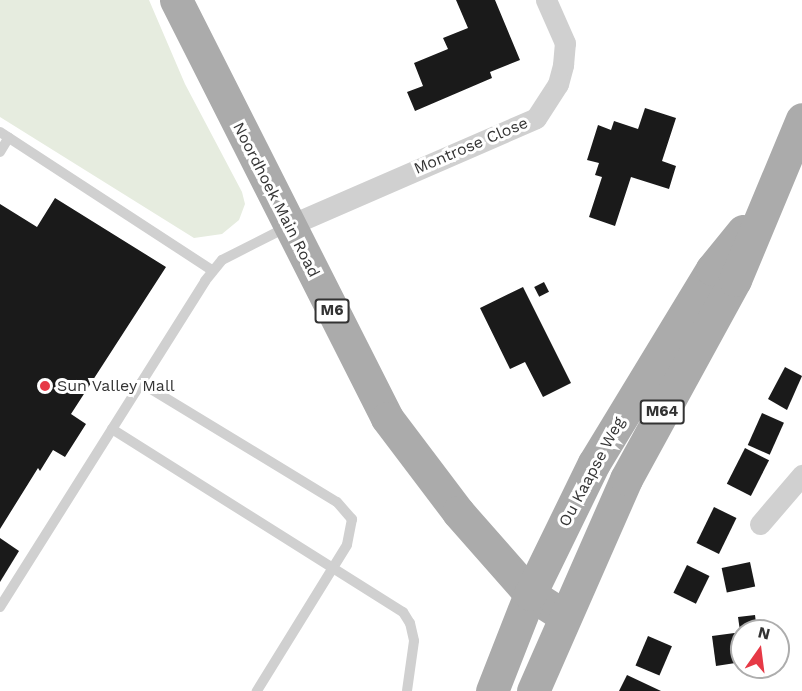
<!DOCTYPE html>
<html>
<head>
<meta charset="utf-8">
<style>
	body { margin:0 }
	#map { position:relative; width:802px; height:691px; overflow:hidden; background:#fff; font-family:"Work Sans",sans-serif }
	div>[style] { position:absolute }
	.green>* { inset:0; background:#e6ecdf }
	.building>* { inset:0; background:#1a1a1a; transform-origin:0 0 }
	.service>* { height:10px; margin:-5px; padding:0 5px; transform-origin:5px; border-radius:5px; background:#d0d0d0 }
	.minor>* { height:21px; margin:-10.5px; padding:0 10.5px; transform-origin:10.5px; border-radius:10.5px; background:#d0d0d0 }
	.primary>* { height:33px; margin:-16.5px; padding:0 16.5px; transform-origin:16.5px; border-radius:16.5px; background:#ababab }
	.dots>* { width:16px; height:16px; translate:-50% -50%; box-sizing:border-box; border:3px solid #fff; border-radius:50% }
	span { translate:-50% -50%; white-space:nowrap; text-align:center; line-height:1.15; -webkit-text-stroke:6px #fff; paint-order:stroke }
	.shield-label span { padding:2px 4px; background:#fff; border:2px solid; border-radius:4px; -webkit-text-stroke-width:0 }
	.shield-label { font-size:15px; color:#333; font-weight:700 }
	.street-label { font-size:16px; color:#333 }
	.poi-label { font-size:16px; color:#333 }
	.left { translate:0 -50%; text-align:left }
	.north { position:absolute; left:730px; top:619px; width:60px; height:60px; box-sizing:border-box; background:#fff; border:2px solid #adadad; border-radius:50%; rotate:14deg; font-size:16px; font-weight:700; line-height:24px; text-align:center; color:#333 }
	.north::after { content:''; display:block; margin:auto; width:21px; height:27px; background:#e63946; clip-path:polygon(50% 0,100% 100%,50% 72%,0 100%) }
</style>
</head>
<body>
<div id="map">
	<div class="green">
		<i style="clip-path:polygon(0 0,149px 0,185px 84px,242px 192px,245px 204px,239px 220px,222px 234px,194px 238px,0 117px)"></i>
	</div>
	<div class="building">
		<i style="clip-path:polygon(456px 0,495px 0,520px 60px,490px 72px,492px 78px,415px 111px,407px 92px,423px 86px,414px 63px,448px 49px,443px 38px,468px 28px)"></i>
		<i style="clip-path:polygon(645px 108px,676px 118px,662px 161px,676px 166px,669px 189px,631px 177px,615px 226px,589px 217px,602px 177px,595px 175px,599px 163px,587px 160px,598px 125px,611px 130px,614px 121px,638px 129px)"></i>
		<i style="clip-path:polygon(55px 198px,166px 267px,71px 414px,86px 424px,65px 457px,53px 450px,40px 471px,38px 468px,0 529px,0 204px,37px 227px)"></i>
		<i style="left:544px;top:282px;width:11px;height:11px;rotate:63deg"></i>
		<i style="clip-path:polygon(523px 287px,571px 383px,543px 397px,525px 362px,510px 369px,480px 308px)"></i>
		<i style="clip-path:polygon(785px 367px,802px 376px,787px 410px,768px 399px)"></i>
		<i style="left:762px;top:413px;width:24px;height:35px;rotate:24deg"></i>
		<i style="left:745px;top:448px;width:27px;height:40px;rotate:27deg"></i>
		<i style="left:714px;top:507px;width:25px;height:40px;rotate:26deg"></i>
		<i style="clip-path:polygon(0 538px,19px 551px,0 582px)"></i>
		<i style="left:750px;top:562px;width:25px;height:29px;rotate:78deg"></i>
		<i style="left:687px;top:565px;width:25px;height:31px;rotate:26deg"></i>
		<i style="clip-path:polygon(755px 615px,757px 631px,740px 631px,738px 617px)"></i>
		<i style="clip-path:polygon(742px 632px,742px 662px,716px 666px,712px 636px)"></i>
		<i style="left:648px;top:636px;width:26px;height:32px;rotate:23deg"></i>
		<i style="clip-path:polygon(627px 675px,661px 691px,619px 691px)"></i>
	</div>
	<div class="service">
		<i style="left:0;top:132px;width:254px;rotate:33.1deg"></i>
		<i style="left:0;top:152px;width:17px;rotate:-59deg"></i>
		<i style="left:141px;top:383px;width:229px;rotate:31.3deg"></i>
		<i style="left:337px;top:502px;width:23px;rotate:49deg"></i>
		<i style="left:352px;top:519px;width:26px;rotate:101deg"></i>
		<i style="left:347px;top:545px;width:172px;rotate:121.7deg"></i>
		<i style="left:112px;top:429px;width:344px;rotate:32.2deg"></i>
		<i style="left:403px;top:612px;width:13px;rotate:58deg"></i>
		<i style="left:410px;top:623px;width:18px;rotate:77deg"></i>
		<i style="left:414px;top:641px;width:50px;rotate:98deg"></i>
		<i style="left:0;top:607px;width:385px;rotate:-57.8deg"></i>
		<i style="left:205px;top:281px;width:27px;rotate:-51deg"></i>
		<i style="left:222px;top:260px;width:73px;rotate:-26.9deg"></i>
	</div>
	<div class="minor">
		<i style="left:288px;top:226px;width:270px;rotate:-23.5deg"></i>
		<i style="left:536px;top:118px;width:40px;rotate:-57.1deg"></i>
		<i style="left:558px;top:84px;width:20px;rotate:-75deg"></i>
		<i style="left:563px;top:65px;width:22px;rotate:-85deg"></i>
		<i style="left:565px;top:43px;width:47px;rotate:-113.8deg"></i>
		<i style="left:760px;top:524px;width:65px;rotate:-49.4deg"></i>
	</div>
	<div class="primary">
		<i style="left:176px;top:0;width:468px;rotate:63.2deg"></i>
		<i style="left:387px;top:418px;width:118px;rotate:52.9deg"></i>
		<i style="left:458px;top:512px;width:109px;rotate:48.7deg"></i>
		<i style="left:530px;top:594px;width:40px;rotate:32.9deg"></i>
		<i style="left:492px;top:691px;width:104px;rotate:-68.6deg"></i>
		<i style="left:530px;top:594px;width:146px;rotate:-64deg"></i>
		<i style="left:594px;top:463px;width:227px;rotate:-58.7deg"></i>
		<i style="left:712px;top:269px;width:49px;rotate:-50.8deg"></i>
		<i style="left:533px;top:691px;width:232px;rotate:-66.3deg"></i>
		<i style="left:626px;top:479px;width:227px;rotate:-61.3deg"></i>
		<i style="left:735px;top:280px;width:174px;rotate:-67.4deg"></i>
	</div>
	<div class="dots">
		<i style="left:45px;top:386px;background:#e63946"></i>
	</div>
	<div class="shield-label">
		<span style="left:332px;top:311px">M6</span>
		<span style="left:662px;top:412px">M64</span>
	</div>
	<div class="street-label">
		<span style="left:471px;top:146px;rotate:-23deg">Montrose Close</span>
		<span style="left:276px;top:200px;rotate:63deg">Noordhoek Main Road</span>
		<span style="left:592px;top:472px;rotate:-62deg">Ou Kaapse Weg</span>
	</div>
	<div class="poi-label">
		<span class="left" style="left:57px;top:386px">Sun Valley Mall</span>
	</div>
	<div class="north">N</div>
</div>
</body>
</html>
